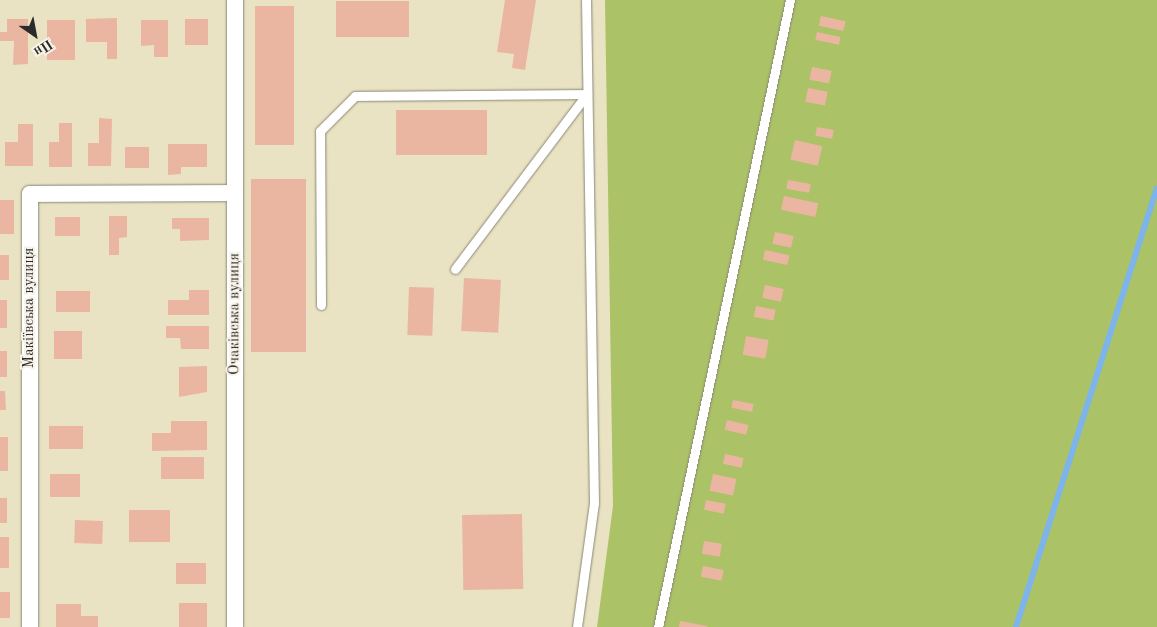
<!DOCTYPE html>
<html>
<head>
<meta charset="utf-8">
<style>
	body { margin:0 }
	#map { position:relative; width:1157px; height:627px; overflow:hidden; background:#e9e3c3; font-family:"Old Standard TT",serif }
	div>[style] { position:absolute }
	.green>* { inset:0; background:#acc267 }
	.stream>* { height:5.5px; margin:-2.75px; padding:0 2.75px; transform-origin:2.75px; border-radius:2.75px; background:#7cb4eb }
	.building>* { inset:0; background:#eab6a2; transform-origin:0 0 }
	.roads { filter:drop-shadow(0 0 1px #8a8777) drop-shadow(0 0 1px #8a8777) }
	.lane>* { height:9px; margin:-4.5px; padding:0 4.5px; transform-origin:4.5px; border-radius:4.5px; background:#fff }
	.street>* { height:16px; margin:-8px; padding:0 8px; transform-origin:8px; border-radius:8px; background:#fff }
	span { translate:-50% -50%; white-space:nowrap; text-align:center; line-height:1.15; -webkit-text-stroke:4px #f7f3e8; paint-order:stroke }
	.street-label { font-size:15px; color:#2b2b2b }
	.north { position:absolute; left:10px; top:10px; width:50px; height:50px; -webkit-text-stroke:4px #f7f3e8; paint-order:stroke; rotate:147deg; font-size:14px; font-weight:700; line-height:20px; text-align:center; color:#2b2b2b }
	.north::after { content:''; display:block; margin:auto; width:18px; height:22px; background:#2b2b2b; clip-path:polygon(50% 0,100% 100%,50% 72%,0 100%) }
</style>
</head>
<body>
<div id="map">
	<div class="green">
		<i style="clip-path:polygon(605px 0,1157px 0,1157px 627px,597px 627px,613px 506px)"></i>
	</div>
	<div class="stream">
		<i style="left:1016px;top:627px;width:460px;rotate:-72.2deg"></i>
	</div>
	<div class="building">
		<i style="clip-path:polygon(505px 0,536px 0,525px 70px,512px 68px,514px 54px,497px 52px)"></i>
		<i style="left:409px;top:1px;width:36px;height:73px;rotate:90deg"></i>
		<i style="left:255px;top:6px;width:39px;height:139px"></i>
		<i style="left:821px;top:16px;width:25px;height:10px;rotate:12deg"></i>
		<i style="clip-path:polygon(117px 18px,117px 59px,107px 59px,107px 42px,86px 42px,86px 19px)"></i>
		<i style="clip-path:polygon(7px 19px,28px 19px,28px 64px,13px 65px,14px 41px,0 41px,0 32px,7px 32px)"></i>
		<i style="left:185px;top:19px;width:23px;height:26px"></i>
		<i style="left:47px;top:20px;width:28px;height:40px"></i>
		<i style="clip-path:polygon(141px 20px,168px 20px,168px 57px,154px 57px,154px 45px,141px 46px)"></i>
		<i style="left:817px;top:32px;width:24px;height:8px;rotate:12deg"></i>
		<i style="left:812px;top:67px;width:20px;height:13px;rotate:11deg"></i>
		<i style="left:808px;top:88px;width:20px;height:14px;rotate:11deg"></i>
		<i style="left:487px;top:110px;width:45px;height:91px;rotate:90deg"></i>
		<i style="clip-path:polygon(99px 118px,112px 119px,111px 166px,88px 166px,88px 143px,99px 143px)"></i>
		<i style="clip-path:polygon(59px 123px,72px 123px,72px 167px,49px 167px,49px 142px,59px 142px)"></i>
		<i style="clip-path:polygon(18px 124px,33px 124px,33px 166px,5px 166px,5px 142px,18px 142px)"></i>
		<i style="left:817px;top:127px;width:17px;height:9px;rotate:10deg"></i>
		<i style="left:795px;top:140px;width:28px;height:20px;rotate:13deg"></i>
		<i style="clip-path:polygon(168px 144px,207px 144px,207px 167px,181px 167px,181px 174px,168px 175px)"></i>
		<i style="left:125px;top:147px;width:24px;height:21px"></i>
		<i style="left:251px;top:179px;width:55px;height:173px"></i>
		<i style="left:788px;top:180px;width:23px;height:9px;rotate:10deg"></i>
		<i style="left:784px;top:196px;width:35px;height:14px;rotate:12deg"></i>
		<i style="left:0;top:200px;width:14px;height:34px"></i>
		<i style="clip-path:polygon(109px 216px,127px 216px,127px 237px,119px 238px,119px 255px,109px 255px)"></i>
		<i style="left:80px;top:217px;width:19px;height:25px;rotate:90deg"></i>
		<i style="clip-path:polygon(172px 218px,209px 218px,209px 240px,180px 241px,180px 229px,172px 229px)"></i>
		<i style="left:775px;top:232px;width:19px;height:12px;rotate:12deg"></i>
		<i style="left:765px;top:250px;width:25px;height:10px;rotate:12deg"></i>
		<i style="left:0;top:255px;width:9px;height:25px"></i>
		<i style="left:464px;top:278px;width:37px;height:53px;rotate:3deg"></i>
		<i style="left:765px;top:285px;width:19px;height:13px;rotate:12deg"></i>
		<i style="left:409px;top:287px;width:25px;height:48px;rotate:2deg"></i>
		<i style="clip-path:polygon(189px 290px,209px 290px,209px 315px,168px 315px,168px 300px,189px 300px)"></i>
		<i style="left:56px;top:291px;width:34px;height:21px"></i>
		<i style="left:0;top:300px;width:7px;height:28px"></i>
		<i style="left:756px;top:306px;width:20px;height:11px;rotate:11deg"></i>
		<i style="clip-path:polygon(166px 326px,209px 326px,209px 349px,181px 349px,180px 338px,166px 338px)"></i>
		<i style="left:54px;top:331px;width:28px;height:28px"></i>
		<i style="left:746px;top:336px;width:23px;height:19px;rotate:10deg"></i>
		<i style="left:0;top:351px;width:7px;height:26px"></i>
		<i style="clip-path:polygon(207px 366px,207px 392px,179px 397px,179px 367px)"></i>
		<i style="clip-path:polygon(0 391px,5px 391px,6px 410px,0 410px)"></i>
		<i style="left:733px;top:400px;width:21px;height:8px;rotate:11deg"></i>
		<i style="left:727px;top:420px;width:22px;height:10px;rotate:13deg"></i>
		<i style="clip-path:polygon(171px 421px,207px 421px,207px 450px,152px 451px,152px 433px,171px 433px)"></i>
		<i style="left:83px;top:426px;width:23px;height:34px;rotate:90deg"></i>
		<i style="left:0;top:437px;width:8px;height:34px"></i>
		<i style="left:725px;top:454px;width:19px;height:10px;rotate:12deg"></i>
		<i style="left:161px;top:457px;width:43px;height:22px"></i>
		<i style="left:50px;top:474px;width:30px;height:23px"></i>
		<i style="left:713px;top:474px;width:24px;height:17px;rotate:12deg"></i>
		<i style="left:0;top:498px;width:7px;height:25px"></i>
		<i style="left:706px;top:500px;width:20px;height:10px;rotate:11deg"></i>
		<i style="left:129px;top:510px;width:41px;height:32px"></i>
		<i style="left:522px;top:514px;width:75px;height:60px;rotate:89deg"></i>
		<i style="left:75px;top:520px;width:28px;height:23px;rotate:2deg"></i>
		<i style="left:0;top:537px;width:9px;height:31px"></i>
		<i style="left:704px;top:541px;width:18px;height:13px;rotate:9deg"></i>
		<i style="left:176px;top:563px;width:30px;height:21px"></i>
		<i style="left:703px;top:566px;width:21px;height:11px;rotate:11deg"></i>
		<i style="left:0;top:592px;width:10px;height:26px"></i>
		<i style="left:179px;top:603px;width:28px;height:24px"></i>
		<i style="clip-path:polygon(56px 604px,81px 604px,81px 616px,98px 616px,98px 627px,56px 627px)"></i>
		<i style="clip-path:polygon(680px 621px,707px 626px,707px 627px,679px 627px)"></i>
	</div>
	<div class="roads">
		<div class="lane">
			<i style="left:455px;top:269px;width:219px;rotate:-53deg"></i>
			<i style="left:321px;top:305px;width:174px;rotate:-90.3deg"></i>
			<i style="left:320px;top:131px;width:49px;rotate:-45deg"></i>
			<i style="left:355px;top:96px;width:232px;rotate:-0.5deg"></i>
			<i style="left:577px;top:627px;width:125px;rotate:-82.2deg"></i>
			<i style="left:594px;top:503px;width:503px;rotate:-90.91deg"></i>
			<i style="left:658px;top:627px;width:641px;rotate:-78.11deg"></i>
		</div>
		<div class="street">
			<i style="left:30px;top:627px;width:433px;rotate:-90deg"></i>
			<i style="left:30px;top:194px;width:205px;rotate:-0.3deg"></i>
			<i style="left:235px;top:627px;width:627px;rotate:-90deg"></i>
		</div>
	</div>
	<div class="street-label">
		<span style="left:30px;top:308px;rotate:-90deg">Макіївська вулиця</span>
		<span style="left:235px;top:314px;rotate:-90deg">Очаківська вулиця</span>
	</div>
	<div class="north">Пн</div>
</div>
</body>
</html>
